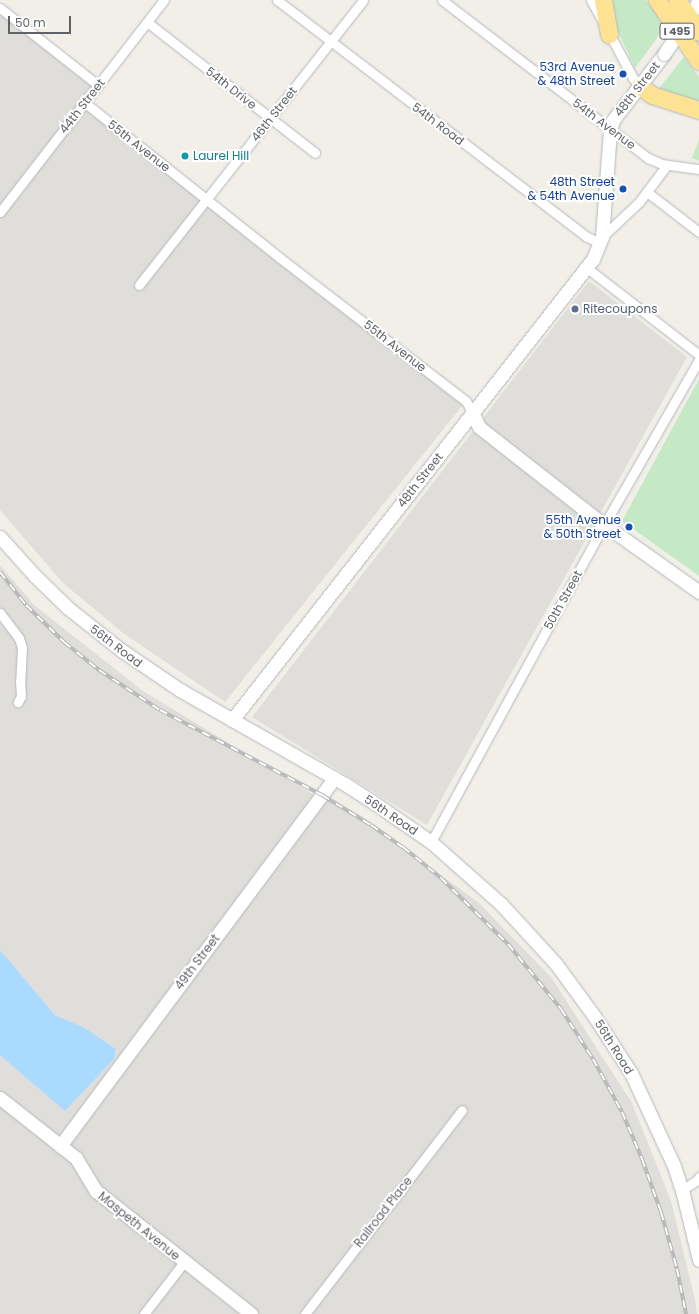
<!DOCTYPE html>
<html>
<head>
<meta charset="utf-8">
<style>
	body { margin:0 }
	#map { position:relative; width:699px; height:1314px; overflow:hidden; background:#f1efe8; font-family:Poppins,sans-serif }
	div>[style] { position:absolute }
	.industrial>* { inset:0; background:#e0deda }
	.green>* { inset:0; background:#c5e8c5 }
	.water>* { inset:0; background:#aadaff }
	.roads { filter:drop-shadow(0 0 1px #b5b8bc) drop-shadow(0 0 1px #b5b8bc) }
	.street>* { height:9px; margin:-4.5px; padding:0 4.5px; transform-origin:4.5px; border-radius:4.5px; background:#fff }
	.secondary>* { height:13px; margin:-6.5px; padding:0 6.5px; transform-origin:6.5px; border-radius:6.5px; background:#fff }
	.highway>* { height:17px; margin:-8.5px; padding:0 8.5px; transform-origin:8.5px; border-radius:8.5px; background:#fde293 }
	.rail>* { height:4px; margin-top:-2px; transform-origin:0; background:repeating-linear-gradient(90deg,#fff 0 8px,#b6b7b8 0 16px); box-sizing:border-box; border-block:1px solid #b6b7b8 }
	.bridges { filter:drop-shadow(0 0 1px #b6babf) drop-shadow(0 0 1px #b6babf) }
	.secondary-bridge>* { height:13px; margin:-6.5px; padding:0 6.5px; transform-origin:6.5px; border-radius:6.5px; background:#fff }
	.highway-bridge>* { height:17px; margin:-8.5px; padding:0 8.5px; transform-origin:8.5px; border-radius:8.5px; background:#fde293 }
	.dots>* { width:11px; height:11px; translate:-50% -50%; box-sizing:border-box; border:2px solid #fff; border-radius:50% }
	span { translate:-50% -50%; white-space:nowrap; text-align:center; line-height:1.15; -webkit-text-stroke:4px #fff; paint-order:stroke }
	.shield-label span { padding:1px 3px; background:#fff; border:1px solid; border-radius:3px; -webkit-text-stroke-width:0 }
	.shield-label { font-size:11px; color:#5f6368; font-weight:700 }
	.transit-label { font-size:12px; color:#164399 }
	.right { translate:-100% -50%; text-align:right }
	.street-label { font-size:12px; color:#5f6368 }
	.culture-label { font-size:12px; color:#0d838f }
	.left { translate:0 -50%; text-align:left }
	.service-label { font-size:12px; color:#4e5e75 }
	.scale { position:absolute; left:8px; top:16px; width:63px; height:18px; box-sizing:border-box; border:2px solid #5f6368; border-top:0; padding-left:5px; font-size:12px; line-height:14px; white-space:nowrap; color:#5f6368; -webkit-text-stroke:3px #fff; paint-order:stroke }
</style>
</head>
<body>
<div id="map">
	<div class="industrial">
		<i style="clip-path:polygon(0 8px,98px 85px,84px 102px,466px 401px,225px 702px,123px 633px,63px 583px,0 510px)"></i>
		<i style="clip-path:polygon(589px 281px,687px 357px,427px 825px,252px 717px)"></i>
		<i style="clip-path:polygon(0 565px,34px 605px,143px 691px,319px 798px,322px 795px,371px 825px,478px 902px,551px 977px,632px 1103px,671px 1201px,695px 1300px,697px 1314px,0 1314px,0 1052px,65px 1110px,114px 1059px,116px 1049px,85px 1028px,55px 1015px,0 950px)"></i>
	</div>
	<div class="green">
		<i style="clip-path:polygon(608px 0,646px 0,665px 24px,655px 41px,635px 68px,614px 23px)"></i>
		<i style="clip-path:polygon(684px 57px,699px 77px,699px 106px,657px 91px)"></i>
		<i style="clip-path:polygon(699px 140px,699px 161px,692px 158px)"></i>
		<i style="clip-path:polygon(699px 379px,699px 576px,622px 521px)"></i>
	</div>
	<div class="water">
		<i style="clip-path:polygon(0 950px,55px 1015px,85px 1028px,116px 1049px,114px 1059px,65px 1111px,0 1055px)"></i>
	</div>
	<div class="roads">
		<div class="street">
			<i style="left:277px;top:0;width:390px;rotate:37.4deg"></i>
			<i style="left:587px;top:237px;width:15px;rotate:23deg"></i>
			<i style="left:442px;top:0;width:260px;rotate:37.5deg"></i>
			<i style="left:648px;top:158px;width:15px;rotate:23deg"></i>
			<i style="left:662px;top:164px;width:37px;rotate:8deg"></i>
			<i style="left:591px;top:0;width:21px;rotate:61deg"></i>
			<i style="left:0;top:8px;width:125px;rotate:38.2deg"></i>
			<i style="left:147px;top:22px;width:213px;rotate:37.9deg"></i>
			<i style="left:608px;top:31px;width:53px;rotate:62deg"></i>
			<i style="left:633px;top:78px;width:11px;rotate:49deg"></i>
			<i style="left:84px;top:102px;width:251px;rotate:38.5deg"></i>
			<i style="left:280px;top:258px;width:235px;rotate:37.6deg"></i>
			<i style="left:466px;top:401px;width:15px;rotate:62deg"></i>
			<i style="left:647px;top:192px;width:66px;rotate:37.6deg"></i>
			<i style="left:0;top:212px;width:268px;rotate:-52.3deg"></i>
			<i style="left:602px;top:237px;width:51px;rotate:-43.4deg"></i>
			<i style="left:639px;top:202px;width:46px;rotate:-52.9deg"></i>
			<i style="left:587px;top:268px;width:142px;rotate:37.8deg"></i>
			<i style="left:139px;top:285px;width:362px;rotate:-51.8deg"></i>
			<i style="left:0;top:613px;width:31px;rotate:53deg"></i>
			<i style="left:19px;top:638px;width:10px;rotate:73deg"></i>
			<i style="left:22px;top:648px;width:33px;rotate:93deg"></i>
			<i style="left:20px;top:681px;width:15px;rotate:86deg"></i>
			<i style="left:21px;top:696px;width:7px;rotate:117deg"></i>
			<i style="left:431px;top:842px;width:361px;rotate:-61.4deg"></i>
			<i style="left:604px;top:525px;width:190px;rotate:-60.1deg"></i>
			<i style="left:682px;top:1190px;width:18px;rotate:-34deg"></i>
			<i style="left:697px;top:1180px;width:4px;rotate:-56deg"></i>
			<i style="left:144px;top:1314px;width:66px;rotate:-52.4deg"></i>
			<i style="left:305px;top:1314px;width:257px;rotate:-52.4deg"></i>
		</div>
		<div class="secondary">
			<i style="left:473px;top:414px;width:14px;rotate:65deg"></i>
			<i style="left:479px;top:427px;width:147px;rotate:38.1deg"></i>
			<i style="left:595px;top:518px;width:128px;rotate:35.4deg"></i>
			<i style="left:0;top:537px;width:52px;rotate:48.1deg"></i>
			<i style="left:35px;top:576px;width:46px;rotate:44.1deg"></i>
			<i style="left:68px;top:608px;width:68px;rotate:38.4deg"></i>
			<i style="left:121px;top:650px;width:71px;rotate:34.1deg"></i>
			<i style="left:180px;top:690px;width:190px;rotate:29.7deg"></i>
			<i style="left:345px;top:784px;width:37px;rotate:33deg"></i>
			<i style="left:376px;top:804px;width:67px;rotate:34.6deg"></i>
			<i style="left:431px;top:842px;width:94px;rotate:41.5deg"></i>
			<i style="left:501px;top:904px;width:81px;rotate:47.5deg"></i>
			<i style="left:556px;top:964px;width:64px;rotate:53.8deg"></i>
			<i style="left:594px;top:1016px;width:68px;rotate:57deg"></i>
			<i style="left:631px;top:1073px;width:102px;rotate:65.2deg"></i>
			<i style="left:674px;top:1166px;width:25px;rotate:72deg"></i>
			<i style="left:682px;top:1190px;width:72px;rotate:76.3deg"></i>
			<i style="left:232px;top:720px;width:586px;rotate:-51.94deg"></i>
			<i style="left:593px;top:259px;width:24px;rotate:-68deg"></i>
			<i style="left:602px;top:237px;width:107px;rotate:-85.7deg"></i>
			<i style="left:610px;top:130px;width:10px;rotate:-73deg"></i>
			<i style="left:613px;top:120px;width:83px;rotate:-52.3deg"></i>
			<i style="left:0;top:1098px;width:97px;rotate:38.3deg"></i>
			<i style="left:76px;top:1158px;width:39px;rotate:59deg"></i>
			<i style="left:96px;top:1191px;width:198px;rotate:38.4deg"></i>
			<i style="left:60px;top:1146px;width:459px;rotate:-53.3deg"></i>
		</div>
		<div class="highway">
			<i style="left:603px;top:0;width:35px;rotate:80deg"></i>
			<i style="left:640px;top:86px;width:15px;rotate:37deg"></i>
			<i style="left:652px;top:95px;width:49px;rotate:17.7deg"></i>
		</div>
	</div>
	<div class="rail">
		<i style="left:0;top:572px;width:42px;rotate:51.8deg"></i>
		<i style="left:26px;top:605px;width:53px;rotate:44.2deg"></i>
		<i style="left:64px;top:642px;width:45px;rotate:38.7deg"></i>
		<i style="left:99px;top:670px;width:73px;rotate:33.3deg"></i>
		<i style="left:160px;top:710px;width:183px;rotate:27.7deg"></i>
		<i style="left:322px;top:795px;width:57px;rotate:31.5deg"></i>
		<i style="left:371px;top:825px;width:39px;rotate:35deg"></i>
		<i style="left:403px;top:847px;width:49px;rotate:39.2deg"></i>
		<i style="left:441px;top:878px;width:94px;rotate:44.6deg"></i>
		<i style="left:508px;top:944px;width:84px;rotate:50.8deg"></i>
		<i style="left:561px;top:1009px;width:59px;rotate:57.4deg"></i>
		<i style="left:593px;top:1059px;width:60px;rotate:61.3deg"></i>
		<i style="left:622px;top:1112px;width:51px;rotate:66.9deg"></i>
		<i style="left:642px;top:1159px;width:56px;rotate:70.3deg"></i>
		<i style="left:661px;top:1212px;width:59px;rotate:74.3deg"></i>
		<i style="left:677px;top:1269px;width:46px;rotate:78.7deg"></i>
	</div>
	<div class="bridges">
		<div class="secondary-bridge">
			<i style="left:664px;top:54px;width:64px;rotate:-56.6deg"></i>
		</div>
		<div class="highway-bridge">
			<i style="left:657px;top:0;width:74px;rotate:55.5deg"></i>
			<i style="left:677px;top:0;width:39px;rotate:55deg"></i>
		</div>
	</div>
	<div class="dots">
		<i style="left:623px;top:74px;background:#1a4fb4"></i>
		<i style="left:185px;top:156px;background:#0f9aa8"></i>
		<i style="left:623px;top:189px;background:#1a4fb4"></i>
		<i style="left:575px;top:309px;background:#5c6f8a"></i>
		<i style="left:629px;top:527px;background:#1a4fb4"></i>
	</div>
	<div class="shield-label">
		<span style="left:677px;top:31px">I 495</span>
	</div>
	<div class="transit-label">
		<span class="right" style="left:615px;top:74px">53rd Avenue<br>&amp; 48th Street</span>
		<span class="right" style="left:615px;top:189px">48th Street<br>&amp; 54th Avenue</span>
		<span class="right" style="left:621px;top:527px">55th Avenue<br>&amp; 50th Street</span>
	</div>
	<div class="street-label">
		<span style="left:231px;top:88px;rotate:38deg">54th Drive</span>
		<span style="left:637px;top:89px;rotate:-52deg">48th Street</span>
		<span style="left:82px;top:106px;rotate:-52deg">44th Street</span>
		<span style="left:274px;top:114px;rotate:-52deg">46th Street</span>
		<span style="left:438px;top:124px;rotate:37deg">54th Road</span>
		<span style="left:604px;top:124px;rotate:37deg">54th Avenue</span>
		<span style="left:139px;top:146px;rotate:38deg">55th Avenue</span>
		<span style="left:395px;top:346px;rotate:38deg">55th Avenue</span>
		<span style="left:420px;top:480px;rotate:-52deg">48th Street</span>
		<span style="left:563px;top:600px;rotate:-61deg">50th Street</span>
		<span style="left:116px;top:646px;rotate:37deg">56th Road</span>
		<span style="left:391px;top:815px;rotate:34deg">56th Road</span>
		<span style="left:197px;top:962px;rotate:-53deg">49th Street</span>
		<span style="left:614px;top:1047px;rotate:58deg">56th Road</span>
		<span style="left:383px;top:1212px;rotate:-52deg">Railroad Place</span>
		<span style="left:139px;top:1226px;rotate:39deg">Maspeth Avenue</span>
	</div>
	<div class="culture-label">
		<span class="left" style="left:193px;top:156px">Laurel Hill</span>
	</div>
	<div class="service-label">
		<span class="left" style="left:583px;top:309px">Ritecoupons</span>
	</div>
	<div class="scale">50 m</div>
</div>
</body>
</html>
